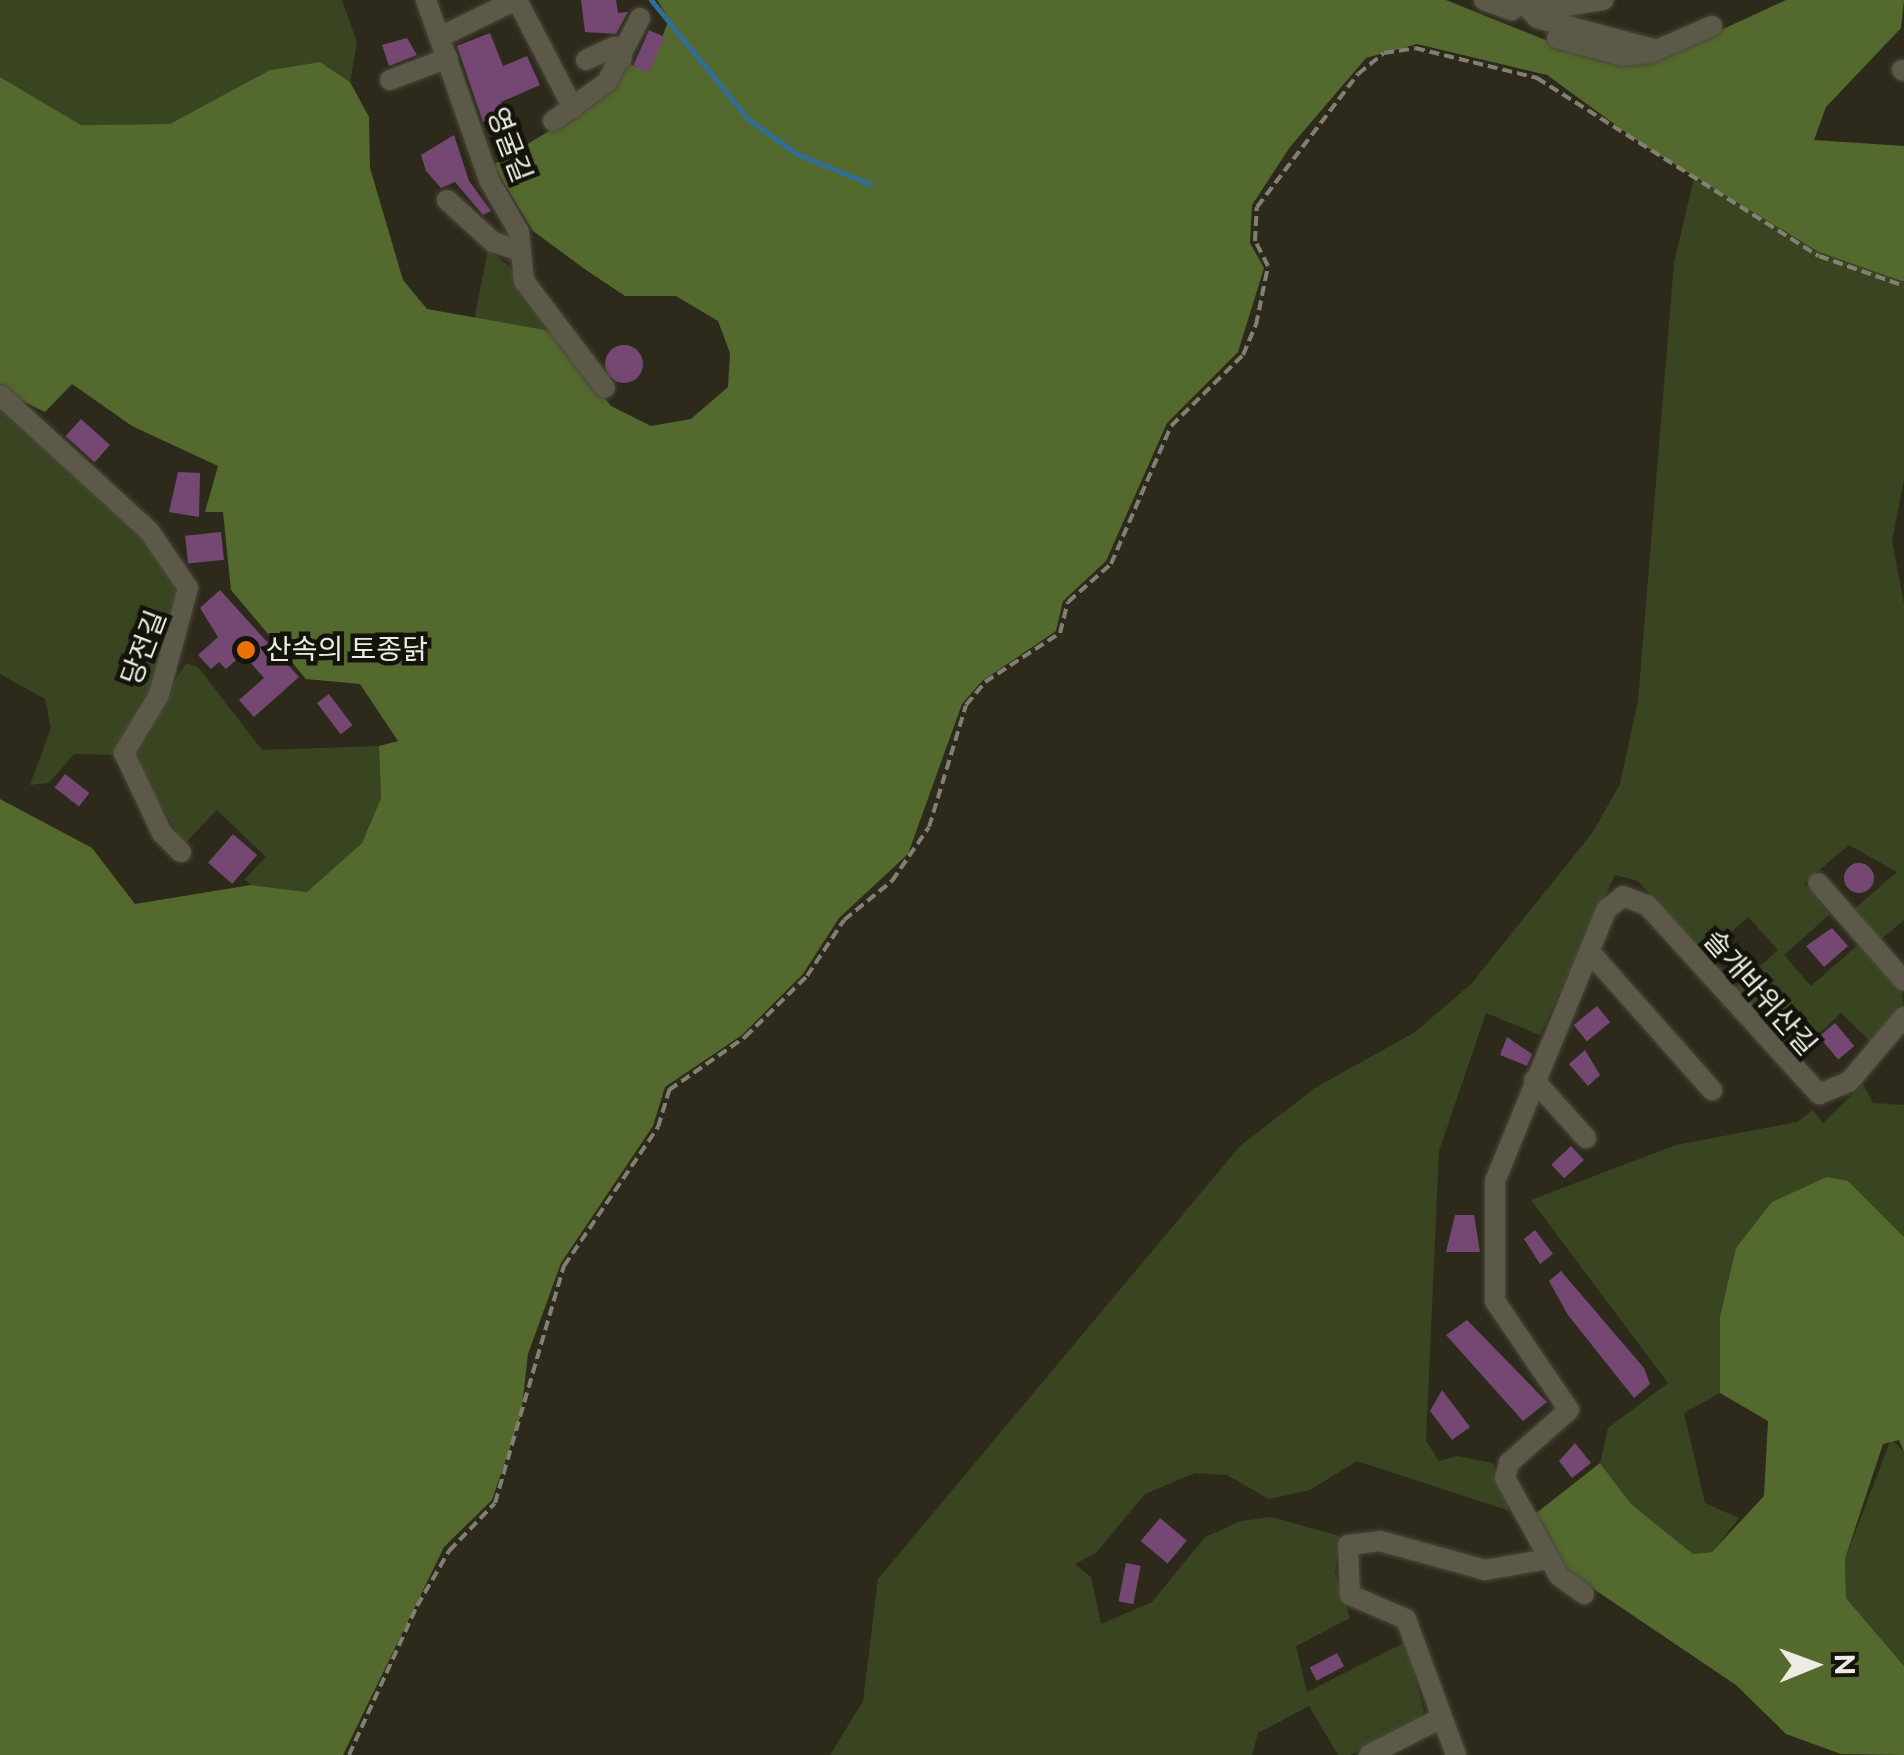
<!DOCTYPE html>
<html>
<head>
<meta charset="utf-8">
<style>
	body { margin:0 }
	#map { position:relative; width:1904px; height:1755px; overflow:hidden; background:#2d2a1b; font-family:Raleway,"Noto Sans KR",sans-serif }
	div>[style] { position:absolute }
	.green>* { inset:0; background:#384520 }
	.forest>* { inset:0; background:#54692d }
	.stream>* { height:5px; margin:-2.5px; padding:0 2.5px; transform-origin:2.5px; border-radius:2.5px; background:#326d96 }
	.building>* { inset:0; background:#754874; transform-origin:0 0 }
	.round { border-radius:50% }
	.path>* { height:4px; margin-top:-2px; transform-origin:0; background:repeating-linear-gradient(90deg,#828073 0 10px,transparent 0 15px) }
	.roads { filter:drop-shadow(0 0 2px #4a473a) drop-shadow(0 0 2px #4a473a) }
	.minor>* { height:20px; margin:-10px; padding:0 10px; transform-origin:10px; border-radius:10px; background:#5c5948 }
	.dots>* { width:28px; height:28px; translate:-50% -50%; box-sizing:border-box; border:5px solid #14130c; border-radius:50% }
	span { translate:-50% -50%; white-space:nowrap; text-align:center; line-height:1.15; -webkit-text-stroke:9px #14130c; paint-order:stroke }
	.street-label { font-size:28px; color:#eeece2 }
	.poi-label { font-size:28px; color:#eeece2 }
	.left { translate:0 -50%; text-align:left }
	.north { position:absolute; left:1764px; top:1615px; width:100px; height:100px; -webkit-text-stroke:8px #14130c; paint-order:stroke; rotate:89deg; font-size:28px; font-weight:700; line-height:40px; text-align:center; color:#eeece2 }
	.north::after { content:''; display:block; margin:auto; width:35px; height:45px; background:#eeece2; clip-path:polygon(50% 0,100% 100%,50% 72%,0 100%) }
</style>
</head>
<body>
<div id="map">
	<div class="green">
		<i style="clip-path:polygon(0 0,342px 0,357px 42px,350px 82px,320px 62px,270px 70px,171px 124px,81px 125px,0 77px)"></i>
		<i style="clip-path:polygon(1694px 178px,1771px 216px,1819px 252px,1904px 282px,1904px 479px,1892px 541px,1904px 604px,1904px 920px,1879px 941px,1853px 910px,1897px 872px,1849px 845px,1804px 883px,1830px 914px,1784px 955px,1811px 986px,1859px 944px,1902px 991px,1904px 1010px,1872px 1043px,1841px 1013px,1793px 1058px,1733px 990px,1778px 950px,1748px 917px,1705px 956px,1638px 881px,1615px 875px,1540px 1035px,1486px 1013px,1439px 1151px,1426px 1441px,1439px 1461px,1457px 1456px,1493px 1463px,1510px 1511px,1357px 1461px,1310px 1490px,1269px 1499px,1227px 1475px,1195px 1473px,1145px 1494px,1096px 1553px,1075px 1564px,1091px 1577px,1101px 1624px,1152px 1602px,1205px 1537px,1241px 1521px,1271px 1517px,1340px 1536px,1335px 1572px,1350px 1618px,1296px 1646px,1307px 1692px,1406px 1642px,1424px 1711px,1419px 1721px,1350px 1755px,1338px 1755px,1309px 1706px,1258px 1733px,1252px 1755px,830px 1755px,863px 1701px,878px 1579px,1240px 1146px,1315px 1088px,1415px 1032px,1471px 984px,1593px 832px,1620px 784px,1638px 701px,1674px 263px)"></i>
		<i style="clip-path:polygon(488px 249px,510px 267px,550px 331px,474px 320px)"></i>
		<i style="clip-path:polygon(0 404px,115px 506px,184px 588px,159px 680px,118px 755px,74px 754px,49px 783px,30px 785px,51px 728px,45px 699px,0 674px)"></i>
		<i style="clip-path:polygon(186px 663px,198px 667px,262px 750px,379px 746px,381px 798px,362px 843px,307px 892px,251px 885px,245px 879px,266px 857px,217px 810px,184px 844px,136px 765px,134px 746px)"></i>
		<i style="clip-path:polygon(1863px 1084px,1873px 1103px,1904px 1105px,1904px 1237px,1848px 1182px,1720px 1317px,1720px 1393px,1684px 1413px,1705px 1503px,1739px 1518px,1712px 1552px,1693px 1554px,1631px 1504px,1600px 1463px,1608px 1428px,1668px 1383px,1531px 1200px,1676px 1145px,1797px 1122px,1813px 1110px,1823px 1123px)"></i>
		<i style="clip-path:polygon(1891px 1439px,1904px 1452px,1904px 1666px,1846px 1598px,1845px 1559px)"></i>
	</div>
	<div class="forest">
		<i style="clip-path:polygon(657px 0,1446px 0,1558px 45px,1654px 61px,1786px 0,1904px 0,1901px 28px,1826px 107px,1814px 140px,1904px 146px,1904px 282px,1819px 252px,1646px 147px,1547px 75px,1417px 44px,1366px 58px,1290px 147px,1252px 205px,1250px 243px,1264px 268px,1238px 352px,1167px 423px,1106px 561px,1063px 601px,1056px 631px,982px 681px,962px 704px,908px 854px,839px 918px,803px 974px,742px 1035px,665px 1087px,653px 1126px,561px 1263px,528px 1354px,521px 1415px,492px 1500px,444px 1547px,343px 1755px,0 1755px,0 799px,92px 848px,135px 904px,251px 885px,307px 892px,362px 843px,381px 798px,379px 746px,398px 741px,360px 684px,306px 679px,231px 590px,223px 512px,205px 512px,218px 466px,132px 426px,72px 384px,45px 412px,0 390px,0 77px,81px 125px,170px 124px,270px 70px,320px 62px,350px 82px,369px 117px,370px 168px,403px 280px,427px 309px,550px 331px,611px 406px,651px 426px,691px 419px,728px 387px,730px 353px,718px 321px,676px 296px,625px 296px,586px 270px,533px 231px,493px 165px,554px 128px,627px 63px,649px 72px,669px 19px)"></i>
		<i style="clip-path:polygon(1827px 1177px,1848px 1181px,1904px 1237px,1904px 1452px,1899px 1440px,1883px 1444px,1845px 1559px,1846px 1598px,1904px 1666px,1904px 1755px,1841px 1754px,1786px 1734px,1736px 1685px,1564px 1569px,1535px 1514px,1600px 1463px,1631px 1504px,1693px 1554px,1712px 1552px,1764px 1496px,1768px 1421px,1720px 1393px,1720px 1317px,1736px 1248px,1772px 1202px)"></i>
	</div>
	<div class="stream">
		<i style="left:651px;top:0;width:154px;rotate:50.8deg"></i>
		<i style="left:748px;top:119px;width:60px;rotate:35.5deg"></i>
		<i style="left:797px;top:154px;width:79px;rotate:22.3deg"></i>
	</div>
	<div class="building">
		<i style="clip-path:polygon(581px 0,616px 0,618px 13px,628px 12px,616px 34px,585px 32px)"></i>
		<i style="left:649px;top:30px;width:17px;height:39px;rotate:24deg"></i>
		<i style="clip-path:polygon(490px 33px,503px 66px,527px 56px,540px 85px,501px 102px,506px 115px,483px 122px,457px 46px)"></i>
		<i style="clip-path:polygon(407px 38px,417px 55px,389px 66px,382px 45px)"></i>
		<i style="clip-path:polygon(454px 135px,469px 181px,491px 211px,483px 215px,455px 182px,441px 188px,426px 171px,421px 155px)"></i>
		<i class="round" style="left:605px;top:345px;width:38px;height:38px"></i>
		<i style="left:81px;top:419px;width:39px;height:23px;rotate:42deg"></i>
		<i style="clip-path:polygon(178px 472px,200px 473px,199px 517px,169px 512px)"></i>
		<i style="left:221px;top:532px;width:28px;height:36px;rotate:84deg"></i>
		<i style="clip-path:polygon(220px 590px,299px 677px,254px 717px,239px 700px,264px 678px,243px 654px,226px 669px,219px 662px,211px 669px,198px 655px,218px 637px,200px 608px)"></i>
		<i style="left:329px;top:694px;width:39px;height:15px;rotate:53deg"></i>
		<i style="left:65px;top:774px;width:31px;height:17px;rotate:38deg"></i>
		<i style="left:233px;top:834px;width:32px;height:38px;rotate:41deg"></i>
		<i class="round" style="left:1844px;top:863px;width:30px;height:30px"></i>
		<i style="clip-path:polygon(1832px 928px,1848px 946px,1824px 967px,1806px 946px)"></i>
		<i style="left:1597px;top:1006px;width:21px;height:30px;rotate:51deg"></i>
		<i style="left:1835px;top:1023px;width:30px;height:21px;rotate:50deg"></i>
		<i style="clip-path:polygon(1507px 1037px,1532px 1054px,1527px 1066px,1500px 1055px)"></i>
		<i style="clip-path:polygon(1585px 1050px,1600px 1075px,1588px 1086px,1569px 1064px)"></i>
		<i style="left:1571px;top:1146px;width:19px;height:27px;rotate:47deg"></i>
		<i style="clip-path:polygon(1455px 1215px,1474px 1215px,1480px 1252px,1446px 1252px)"></i>
		<i style="clip-path:polygon(1535px 1230px,1553px 1254px,1540px 1264px,1524px 1239px)"></i>
		<i style="clip-path:polygon(1561px 1271px,1644px 1368px,1650px 1384px,1634px 1398px,1568px 1315px,1549px 1281px)"></i>
		<i style="clip-path:polygon(1467px 1320px,1547px 1402px,1523px 1421px,1446px 1335px)"></i>
		<i style="clip-path:polygon(1442px 1390px,1470px 1427px,1452px 1440px,1430px 1411px)"></i>
		<i style="clip-path:polygon(1575px 1443px,1591px 1463px,1572px 1478px,1559px 1461px)"></i>
		<i style="left:1160px;top:1518px;width:35px;height:30px;rotate:40deg"></i>
		<i style="left:1126px;top:1563px;width:15px;height:39px;rotate:11deg"></i>
		<i style="left:1337px;top:1653px;width:15px;height:31px;rotate:62deg"></i>
	</div>
	<div class="path">
		<i style="left:349px;top:1755px;width:164px;rotate:-65.5deg"></i>
		<i style="left:417px;top:1606px;width:64px;rotate:-59.8deg"></i>
		<i style="left:449px;top:1551px;width:66px;rotate:-46.2deg"></i>
		<i style="left:495px;top:1503px;width:247px;rotate:-73.8deg"></i>
		<i style="left:564px;top:1266px;width:168px;rotate:-55.9deg"></i>
		<i style="left:658px;top:1127px;width:39px;rotate:-73deg"></i>
		<i style="left:669px;top:1090px;width:93px;rotate:-34.9deg"></i>
		<i style="left:745px;top:1037px;width:87px;rotate:-44.5deg"></i>
		<i style="left:807px;top:976px;width:67px;rotate:-56.5deg"></i>
		<i style="left:844px;top:920px;width:62px;rotate:-39.1deg"></i>
		<i style="left:892px;top:881px;width:65px;rotate:-55.6deg"></i>
		<i style="left:929px;top:827px;width:127px;rotate:-73.1deg"></i>
		<i style="left:966px;top:705px;width:30px;rotate:-50deg"></i>
		<i style="left:985px;top:682px;width:90px;rotate:-33.2deg"></i>
		<i style="left:1060px;top:633px;width:32px;rotate:-76deg"></i>
		<i style="left:1068px;top:602px;width:57px;rotate:-41.5deg"></i>
		<i style="left:1111px;top:564px;width:150px;rotate:-66.5deg"></i>
		<i style="left:1171px;top:426px;width:101px;rotate:-44.6deg"></i>
		<i style="left:1243px;top:355px;width:33px;rotate:-67deg"></i>
		<i style="left:1256px;top:325px;width:60px;rotate:-78.5deg"></i>
		<i style="left:1268px;top:266px;width:28px;rotate:-117deg"></i>
		<i style="left:1255px;top:241px;width:34px;rotate:-87deg"></i>
		<i style="left:1257px;top:207px;width:167px;rotate:-52.8deg"></i>
		<i style="left:1358px;top:74px;width:33px;rotate:-39deg"></i>
		<i style="left:1384px;top:53px;width:31px;rotate:-9deg"></i>
		<i style="left:1415px;top:48px;width:126px;rotate:13.8deg"></i>
		<i style="left:1537px;top:78px;width:333px;rotate:32.3deg"></i>
		<i style="left:1819px;top:256px;width:90px;rotate:19.4deg"></i>
	</div>
	<div class="roads">
		<div class="minor">
			<i style="left:426px;top:0;width:191px;rotate:70.7deg"></i>
			<i style="left:489px;top:180px;width:60px;rotate:60deg"></i>
			<i style="left:519px;top:232px;width:49px;rotate:84.2deg"></i>
			<i style="left:524px;top:281px;width:134px;rotate:52.9deg"></i>
			<i style="left:517px;top:0;width:122px;rotate:62.6deg"></i>
			<i style="left:1484px;top:0;width:30px;rotate:20deg"></i>
			<i style="left:1521px;top:0;width:24px;rotate:48deg"></i>
			<i style="left:1537px;top:18px;width:124px;rotate:14.9deg"></i>
			<i style="left:1657px;top:50px;width:60px;rotate:-23.6deg"></i>
			<i style="left:1541px;top:0;width:21px;rotate:19deg"></i>
			<i style="left:1561px;top:7px;width:43px;rotate:-9.5deg"></i>
			<i style="left:440px;top:37px;width:85px;rotate:-26deg"></i>
			<i style="left:1557px;top:38px;width:68px;rotate:15.3deg"></i>
			<i style="left:1623px;top:56px;width:27px;rotate:-6deg"></i>
			<i style="left:586px;top:60px;width:31px;rotate:-25deg"></i>
			<i style="left:614px;top:47px;width:14px;rotate:56deg"></i>
			<i style="left:1902px;top:70px;width:2px;rotate:27deg"></i>
			<i style="left:390px;top:80px;width:62px;rotate:-20.8deg"></i>
			<i style="left:553px;top:121px;width:67px;rotate:-35.8deg"></i>
			<i style="left:607px;top:82px;width:72px;rotate:-62.7deg"></i>
			<i style="left:447px;top:200px;width:62px;rotate:42.4deg"></i>
			<i style="left:493px;top:242px;width:28px;rotate:18deg"></i>
			<i style="left:0;top:395px;width:202px;rotate:42.4deg"></i>
			<i style="left:149px;top:531px;width:69px;rotate:55.6deg"></i>
			<i style="left:188px;top:588px;width:111px;rotate:105.2deg"></i>
			<i style="left:159px;top:695px;width:68px;rotate:121.1deg"></i>
			<i style="left:124px;top:753px;width:89px;rotate:64.6deg"></i>
			<i style="left:162px;top:833px;width:27px;rotate:45deg"></i>
			<i style="left:1818px;top:883px;width:130px;rotate:48.7deg"></i>
			<i style="left:1589px;top:951px;width:186px;rotate:48.5deg"></i>
			<i style="left:1534px;top:1080px;width:78px;rotate:48.1deg"></i>
			<i style="left:1584px;top:1594px;width:31px;rotate:-144deg"></i>
			<i style="left:1559px;top:1576px;width:112px;rotate:-118.9deg"></i>
			<i style="left:1505px;top:1478px;width:16px;rotate:-75deg"></i>
			<i style="left:1509px;top:1463px;width:80px;rotate:-41.5deg"></i>
			<i style="left:1569px;top:1410px;width:132px;rotate:-124.2deg"></i>
			<i style="left:1495px;top:1301px;width:120px;rotate:-90deg"></i>
			<i style="left:1495px;top:1181px;width:293px;rotate:-67.7deg"></i>
			<i style="left:1606px;top:910px;width:22px;rotate:-39deg"></i>
			<i style="left:1623px;top:896px;width:26px;rotate:21deg"></i>
			<i style="left:1647px;top:905px;width:256px;rotate:47.7deg"></i>
			<i style="left:1819px;top:1094px;width:32px;rotate:-22deg"></i>
			<i style="left:1849px;top:1082px;width:85px;rotate:-49.8deg"></i>
			<i style="left:1369px;top:1755px;width:76px;rotate:-27.2deg"></i>
			<i style="left:1456px;top:1755px;width:145px;rotate:-110.2deg"></i>
			<i style="left:1406px;top:1619px;width:61px;rotate:-156.8deg"></i>
			<i style="left:1350px;top:1595px;width:50px;rotate:-92.3deg"></i>
			<i style="left:1348px;top:1545px;width:32px;rotate:-7deg"></i>
			<i style="left:1380px;top:1541px;width:109px;rotate:15.4deg"></i>
			<i style="left:1485px;top:1570px;width:65px;rotate:-9.8deg"></i>
		</div>
	</div>
	<div class="dots">
		<i style="left:246px;top:650px;background:#e8710a"></i>
	</div>
	<div class="street-label">
		<span style="left:509px;top:145px;rotate:69deg">영굴길</span>
		<span style="left:144px;top:648px;rotate:-69deg">당전길</span>
		<span style="left:1760px;top:993px;rotate:49deg">솔개바위산길</span>
	</div>
	<div class="poi-label">
		<span class="left" style="left:266px;top:650px">산속의 토종닭</span>
	</div>
	<div class="north">N</div>
</div>
</body>
</html>
